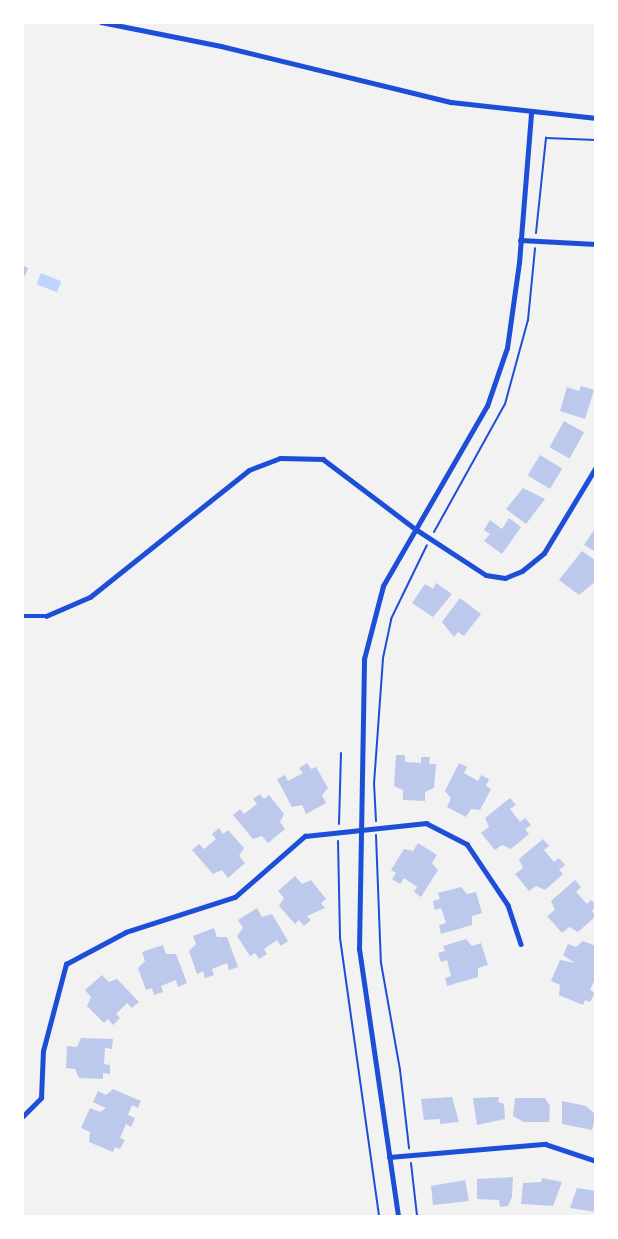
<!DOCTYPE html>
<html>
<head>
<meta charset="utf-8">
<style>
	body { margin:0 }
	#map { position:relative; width:618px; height:1239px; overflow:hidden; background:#f2f2f2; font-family:Karla,sans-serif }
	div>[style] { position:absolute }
	.water>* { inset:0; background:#bfd3fe; transform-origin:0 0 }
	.building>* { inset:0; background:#bdc9ec; transform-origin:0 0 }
	.path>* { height:2px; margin:-1px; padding:0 1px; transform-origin:1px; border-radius:1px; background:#1d4ed8 }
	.minor>* { height:4.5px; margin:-2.25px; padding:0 2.25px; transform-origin:2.25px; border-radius:2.25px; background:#1d4ed8 }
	span { translate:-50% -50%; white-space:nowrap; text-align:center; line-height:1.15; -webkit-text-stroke:4.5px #fff; paint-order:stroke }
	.frame { position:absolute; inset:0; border:24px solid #fff; pointer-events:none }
</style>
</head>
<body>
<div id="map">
	<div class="water">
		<i style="left:41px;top:273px;width:22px;height:12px;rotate:22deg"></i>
	</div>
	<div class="building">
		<i style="clip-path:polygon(22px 265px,28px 268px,25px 276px,22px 275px)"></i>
		<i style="clip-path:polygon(581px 386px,594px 390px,585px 419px,560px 411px,567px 387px,579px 391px)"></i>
		<i style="left:564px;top:421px;width:23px;height:30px;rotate:29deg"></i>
		<i style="left:540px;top:455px;width:26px;height:24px;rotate:31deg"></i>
		<i style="clip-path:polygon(523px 488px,545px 499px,526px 524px,506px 509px)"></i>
		<i style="clip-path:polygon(509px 518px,521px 527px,502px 554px,484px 541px,490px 534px,484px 530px,490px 520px,502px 529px)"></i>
		<i style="clip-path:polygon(596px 527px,596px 552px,584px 545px)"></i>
		<i style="clip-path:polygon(582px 551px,596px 561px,596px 581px,579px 595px,559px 580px)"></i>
		<i style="clip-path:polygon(436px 583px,452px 594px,433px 617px,412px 603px,425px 584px,433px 589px)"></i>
		<i style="clip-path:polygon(460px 598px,481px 614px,464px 636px,458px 632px,454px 637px,442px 622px)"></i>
		<i style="clip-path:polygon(396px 755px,405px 755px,405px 762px,421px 763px,421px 757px,430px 757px,429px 764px,436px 764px,434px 788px,425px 792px,425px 801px,403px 800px,403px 790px,394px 786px)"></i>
		<i style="clip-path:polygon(307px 763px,311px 769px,316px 767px,328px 788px,322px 795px,326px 803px,306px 814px,302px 805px,292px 807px,277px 779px,285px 775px,288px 781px,303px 773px,299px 768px)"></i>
		<i style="clip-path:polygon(459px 763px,467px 767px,464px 773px,478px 781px,481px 775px,489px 779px,486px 786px,491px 789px,480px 810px,471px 809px,466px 817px,447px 807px,451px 798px,445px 791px)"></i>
		<i style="clip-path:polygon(260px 794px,264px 799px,269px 795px,284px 814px,280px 822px,285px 829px,268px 843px,262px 836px,253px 839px,233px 815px,240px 809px,244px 814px,257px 804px,253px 799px)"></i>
		<i style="clip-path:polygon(510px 798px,516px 805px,510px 809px,520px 822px,525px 818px,531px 825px,525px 829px,529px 834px,511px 849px,502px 845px,495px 850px,481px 833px,489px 827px,485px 818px)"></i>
		<i style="clip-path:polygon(219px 828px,223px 834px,228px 830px,244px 848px,239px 856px,245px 863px,228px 878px,222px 870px,213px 874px,192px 850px,199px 844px,204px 849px,216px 839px,212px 834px)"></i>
		<i style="clip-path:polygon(543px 839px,549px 846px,544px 850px,554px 862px,559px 858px,565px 865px,559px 870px,563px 874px,545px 890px,536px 886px,529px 891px,515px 874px,523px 868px,519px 859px)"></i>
		<i style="clip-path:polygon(418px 843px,437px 855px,432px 863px,438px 870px,421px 897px,414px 892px,417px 887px,404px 878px,400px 884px,392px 879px,396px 873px,391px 870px,404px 849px,413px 851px)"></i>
		<i style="clip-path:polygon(295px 876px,302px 884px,311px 880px,326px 899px,321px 903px,325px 908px,307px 916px,311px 920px,304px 926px,299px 920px,295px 924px,279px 906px,284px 898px,278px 891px)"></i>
		<i style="clip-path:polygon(575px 880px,581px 887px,576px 892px,587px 904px,591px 900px,596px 905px,592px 911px,596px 916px,578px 932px,569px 927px,562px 933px,547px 916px,555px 910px,551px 901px)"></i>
		<i style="clip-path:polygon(461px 887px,467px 894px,476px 892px,482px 913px,472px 916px,472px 925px,441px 934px,439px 925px,446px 923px,441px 908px,435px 910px,433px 901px,440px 899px,438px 893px)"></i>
		<i style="clip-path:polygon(257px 908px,262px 917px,272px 914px,288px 941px,281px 946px,277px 940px,264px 949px,267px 954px,259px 959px,255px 953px,250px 956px,237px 936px,243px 928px,238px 920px)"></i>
		<i style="clip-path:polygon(214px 928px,217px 937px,227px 937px,238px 967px,229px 970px,227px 963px,212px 969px,214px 975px,205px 978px,203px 971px,197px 974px,189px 951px,196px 944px,193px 936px)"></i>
		<i style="clip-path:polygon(466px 939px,472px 946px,481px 943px,488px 965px,478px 968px,478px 977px,447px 986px,445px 978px,451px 976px,447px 960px,441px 962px,438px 953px,445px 951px,443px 946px)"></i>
		<i style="clip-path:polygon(583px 941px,596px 946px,596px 977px,590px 990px,595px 993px,590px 1002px,585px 1000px,583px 1005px,559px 995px,560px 985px,551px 981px,560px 960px,575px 963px,563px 955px,568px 944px,576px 947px)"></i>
		<i style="clip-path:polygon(163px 945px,166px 954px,176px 954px,187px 983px,178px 987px,176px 980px,161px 986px,163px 992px,154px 995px,152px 988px,146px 990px,138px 968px,145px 961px,142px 952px)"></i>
		<i style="clip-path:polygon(102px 975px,109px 982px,117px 979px,139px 1002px,132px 1008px,127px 1003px,116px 1014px,120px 1018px,113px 1025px,108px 1019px,104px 1023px,87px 1006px,91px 997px,85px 990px)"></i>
		<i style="clip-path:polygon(81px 1038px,113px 1039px,112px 1049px,105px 1048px,104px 1064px,110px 1065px,110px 1074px,103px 1073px,103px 1079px,79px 1078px,75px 1069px,66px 1068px,67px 1046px,77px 1047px)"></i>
		<i style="clip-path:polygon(113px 1089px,141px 1101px,138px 1108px,132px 1105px,128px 1115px,135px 1118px,131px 1127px,126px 1124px,120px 1138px,125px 1140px,120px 1149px,115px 1147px,113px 1152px,89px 1142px,90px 1132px,81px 1128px,90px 1108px,100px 1112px,106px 1108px,93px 1102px,98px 1091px,106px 1095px)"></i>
		<i style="clip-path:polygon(452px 1097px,459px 1122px,440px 1124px,440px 1119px,424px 1120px,421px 1099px)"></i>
		<i style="clip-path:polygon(499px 1097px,498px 1102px,504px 1104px,505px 1119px,477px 1125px,473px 1098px)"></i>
		<i style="clip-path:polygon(515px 1098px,545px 1098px,550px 1106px,549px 1122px,524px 1122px,513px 1116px)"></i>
		<i style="clip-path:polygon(562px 1101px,586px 1106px,596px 1115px,592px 1130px,562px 1124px)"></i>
		<i style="clip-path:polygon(513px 1177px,512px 1197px,508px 1206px,500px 1207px,499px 1200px,477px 1199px,477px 1179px)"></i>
		<i style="clip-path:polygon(542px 1178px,562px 1182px,553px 1206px,521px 1204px,523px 1183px,541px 1182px)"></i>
		<i style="clip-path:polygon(465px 1180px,469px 1201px,433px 1205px,431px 1186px)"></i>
		<i style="clip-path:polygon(577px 1188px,596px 1191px,596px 1212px,570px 1208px)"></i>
	</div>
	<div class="path">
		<i style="left:536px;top:233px;width:96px;rotate:-84deg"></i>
		<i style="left:546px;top:138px;width:50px;rotate:2.3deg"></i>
		<i style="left:434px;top:532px;width:146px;rotate:-61deg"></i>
		<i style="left:505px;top:404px;width:87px;rotate:-74.7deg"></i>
		<i style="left:528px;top:320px;width:72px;rotate:-84.4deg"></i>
		<i style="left:376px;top:821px;width:37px;rotate:-93deg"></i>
		<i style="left:374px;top:784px;width:126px;rotate:-85.9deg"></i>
		<i style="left:383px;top:658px;width:40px;rotate:-78deg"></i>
		<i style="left:391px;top:619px;width:82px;rotate:-64.1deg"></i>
		<i style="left:339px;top:824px;width:71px;rotate:-88.4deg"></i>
		<i style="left:376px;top:835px;width:128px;rotate:87.8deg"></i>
		<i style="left:381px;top:963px;width:109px;rotate:79.9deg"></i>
		<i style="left:400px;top:1070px;width:79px;rotate:83.4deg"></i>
		<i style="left:338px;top:841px;width:97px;rotate:88.8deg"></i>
		<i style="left:340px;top:938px;width:281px;rotate:82deg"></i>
		<i style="left:411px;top:1163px;width:53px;rotate:83.5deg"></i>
	</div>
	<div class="minor">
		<i style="left:101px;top:22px;width:122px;rotate:11.3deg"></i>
		<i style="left:221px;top:46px;width:237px;rotate:13.7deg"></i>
		<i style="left:451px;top:102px;width:146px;rotate:6.3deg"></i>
		<i style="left:520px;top:240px;width:76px;rotate:3deg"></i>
		<i style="left:22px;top:616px;width:24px"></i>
		<i style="left:46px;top:616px;width:48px;rotate:-23.4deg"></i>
		<i style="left:90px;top:597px;width:203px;rotate:-38.6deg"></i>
		<i style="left:249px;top:470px;width:33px;rotate:-21deg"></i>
		<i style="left:280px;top:458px;width:43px;rotate:1.3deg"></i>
		<i style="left:323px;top:459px;width:118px;rotate:37.1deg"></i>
		<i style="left:417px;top:530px;width:82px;rotate:33.1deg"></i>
		<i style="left:486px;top:575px;width:19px;rotate:9deg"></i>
		<i style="left:505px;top:578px;width:18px;rotate:-22deg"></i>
		<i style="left:522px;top:571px;width:28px;rotate:-39deg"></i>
		<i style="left:544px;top:553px;width:100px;rotate:-58.8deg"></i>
		<i style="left:22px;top:1117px;width:27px;rotate:-45deg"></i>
		<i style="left:41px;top:1098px;width:47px;rotate:-87.6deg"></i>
		<i style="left:43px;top:1051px;width:90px;rotate:-75.2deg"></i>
		<i style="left:66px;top:964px;width:68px;rotate:-28.1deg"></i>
		<i style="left:126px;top:932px;width:114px;rotate:-17.8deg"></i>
		<i style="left:235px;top:897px;width:93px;rotate:-41.1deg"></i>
		<i style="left:305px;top:836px;width:122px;rotate:-6.1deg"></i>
		<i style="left:426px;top:823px;width:46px;rotate:27.1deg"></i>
		<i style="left:467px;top:844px;width:73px;rotate:56.1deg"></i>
		<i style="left:508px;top:905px;width:41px;rotate:71.6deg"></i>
		<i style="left:389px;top:1157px;width:157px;rotate:-4.8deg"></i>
		<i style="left:545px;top:1144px;width:54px;rotate:18.4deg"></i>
		<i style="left:398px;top:1216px;width:270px;rotate:-98.3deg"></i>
		<i style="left:359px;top:949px;width:290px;rotate:-89deg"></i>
		<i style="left:364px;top:659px;width:75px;rotate:-75.4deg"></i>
		<i style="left:383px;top:586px;width:208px;rotate:-60deg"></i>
		<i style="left:487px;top:406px;width:61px;rotate:-71deg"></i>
		<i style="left:507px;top:348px;width:86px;rotate:-82deg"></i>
		<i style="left:519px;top:263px;width:150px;rotate:-85.4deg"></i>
	</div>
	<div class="frame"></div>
</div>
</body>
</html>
